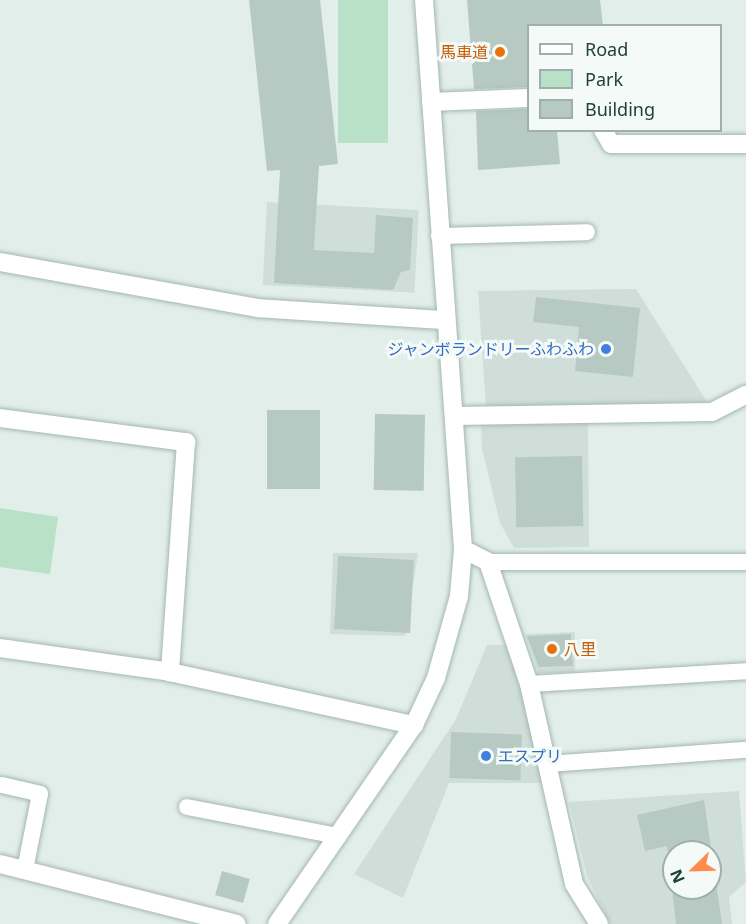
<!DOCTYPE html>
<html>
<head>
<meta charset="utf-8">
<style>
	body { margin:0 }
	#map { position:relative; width:746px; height:924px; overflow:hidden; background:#e2eeea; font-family:"Noto Sans","Noto Sans JP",sans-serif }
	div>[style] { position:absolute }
	.built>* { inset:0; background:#d0ded9; transform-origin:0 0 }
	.green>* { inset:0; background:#b8e1c7; transform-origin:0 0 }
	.building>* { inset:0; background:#b7c9c3; transform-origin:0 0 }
	.roads { filter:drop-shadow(0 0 2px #a4b7b2) drop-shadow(0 0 2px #a4b7b2) }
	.lane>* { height:16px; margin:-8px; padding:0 8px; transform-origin:8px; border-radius:8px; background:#fff }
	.street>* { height:18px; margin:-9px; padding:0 9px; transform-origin:9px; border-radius:9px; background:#fff }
	.secondary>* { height:18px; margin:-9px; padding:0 9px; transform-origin:9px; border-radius:9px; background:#fff }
	.dots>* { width:16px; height:16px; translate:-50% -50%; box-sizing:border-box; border:3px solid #f3faf7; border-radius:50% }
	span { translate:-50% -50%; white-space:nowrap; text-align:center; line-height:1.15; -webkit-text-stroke:6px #f3faf7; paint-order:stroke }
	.food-label { font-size:16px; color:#c56008 }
	.right { translate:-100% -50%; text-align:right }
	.left { translate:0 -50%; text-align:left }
	.shop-label { font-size:16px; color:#366cbe }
	.legend { position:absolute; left:527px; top:24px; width:195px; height:108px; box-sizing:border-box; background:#f3faf7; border:2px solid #9fb0ac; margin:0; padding:8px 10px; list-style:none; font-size:18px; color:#20413b }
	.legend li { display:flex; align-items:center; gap:12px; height:30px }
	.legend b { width:30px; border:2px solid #9fb0ac }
	.north { position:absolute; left:662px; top:840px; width:60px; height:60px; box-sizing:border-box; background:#f3faf7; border:2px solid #9fb0ac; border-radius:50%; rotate:247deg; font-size:16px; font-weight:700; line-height:24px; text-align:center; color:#20413b }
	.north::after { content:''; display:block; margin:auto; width:21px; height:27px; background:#ff8c4f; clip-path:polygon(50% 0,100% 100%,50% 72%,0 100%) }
</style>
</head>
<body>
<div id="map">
	<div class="built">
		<i style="left:267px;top:202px;width:152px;height:83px;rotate:3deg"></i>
		<i style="clip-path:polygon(636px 289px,707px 402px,486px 407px,478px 291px)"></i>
		<i style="clip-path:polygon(588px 421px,589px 547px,514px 548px,500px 523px,482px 449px,481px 424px)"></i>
		<i style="clip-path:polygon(333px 553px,418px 553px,405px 636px,330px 634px)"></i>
		<i style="clip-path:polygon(575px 632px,575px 672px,539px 673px,525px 634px)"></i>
		<i style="clip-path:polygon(487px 645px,508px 645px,545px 783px,449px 783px,403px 898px,354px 874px,456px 719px)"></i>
		<i style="clip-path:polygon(evenodd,739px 791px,746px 882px,729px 897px,732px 924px,610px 924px,587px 876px,569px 802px,739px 791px,674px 852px,710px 852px,710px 888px,674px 888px,674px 852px)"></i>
	</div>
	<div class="green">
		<i style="left:338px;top:0;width:50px;height:143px"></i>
		<i style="clip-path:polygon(0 508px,58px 517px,50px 574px,0 567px)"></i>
	</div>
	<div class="building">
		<i style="clip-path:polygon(249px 0,320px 0,338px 164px,319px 166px,314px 250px,374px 253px,376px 215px,413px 218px,410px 270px,401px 272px,393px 290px,274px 283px,280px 170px,267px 171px)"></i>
		<i style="clip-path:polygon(467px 0,600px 0,603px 26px,528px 26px,528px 87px,474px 89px)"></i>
		<i style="clip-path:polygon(528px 109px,528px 130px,557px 130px,560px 164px,478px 170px,476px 111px)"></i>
		<i style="clip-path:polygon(536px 297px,640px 308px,633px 377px,575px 371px,579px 327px,533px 322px)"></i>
		<i style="left:267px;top:410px;width:53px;height:79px"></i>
		<i style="left:375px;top:414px;width:50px;height:76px;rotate:1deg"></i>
		<i style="left:582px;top:456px;width:70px;height:67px;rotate:89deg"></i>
		<i style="left:338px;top:556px;width:76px;height:73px;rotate:3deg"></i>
		<i style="clip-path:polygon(571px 634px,573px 666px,539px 667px,527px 636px)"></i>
		<i style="left:451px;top:732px;width:71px;height:46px;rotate:2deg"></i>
		<i style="clip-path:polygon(evenodd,704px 800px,722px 924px,676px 924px,667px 846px,645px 851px,637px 815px,704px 800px,674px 852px,710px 852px,710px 888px,674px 888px,674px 852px)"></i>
		<i style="left:222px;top:871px;width:29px;height:25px;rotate:16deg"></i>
	</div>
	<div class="roads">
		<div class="lane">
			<i style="left:439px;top:236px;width:148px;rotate:-1.5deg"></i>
			<i style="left:488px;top:562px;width:258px"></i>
			<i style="left:529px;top:684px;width:217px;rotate:-3.4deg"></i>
			<i style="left:549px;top:764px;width:197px;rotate:-4.1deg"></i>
			<i style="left:2px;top:785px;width:39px;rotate:13deg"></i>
			<i style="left:40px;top:794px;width:77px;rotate:101.2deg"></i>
			<i style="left:187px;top:807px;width:154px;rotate:10.9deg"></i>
		</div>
		<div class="street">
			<i style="left:431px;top:102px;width:97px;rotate:-2.4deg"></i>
			<i style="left:603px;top:130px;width:16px;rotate:60deg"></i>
			<i style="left:611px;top:144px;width:135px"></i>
			<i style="left:0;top:262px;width:261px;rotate:10.1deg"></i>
			<i style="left:257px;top:308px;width:188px;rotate:3.7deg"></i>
			<i style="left:454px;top:416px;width:258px;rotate:-0.9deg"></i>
			<i style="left:712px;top:412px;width:38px;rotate:-27deg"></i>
			<i style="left:0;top:418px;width:188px;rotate:7.4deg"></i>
			<i style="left:186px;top:442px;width:231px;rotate:94deg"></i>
			<i style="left:463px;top:549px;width:28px;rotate:27deg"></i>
			<i style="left:488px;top:562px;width:129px;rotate:71.4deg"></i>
			<i style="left:529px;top:684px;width:205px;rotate:77.3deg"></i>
			<i style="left:574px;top:884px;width:47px;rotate:58deg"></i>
			<i style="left:0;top:648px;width:172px;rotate:8deg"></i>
			<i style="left:170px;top:672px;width:250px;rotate:12.3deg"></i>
			<i style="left:0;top:864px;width:244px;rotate:14.2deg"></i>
		</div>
		<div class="secondary">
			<i style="left:277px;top:924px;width:242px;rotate:-55.5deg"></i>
			<i style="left:414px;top:725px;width:52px;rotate:-64.9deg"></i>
			<i style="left:436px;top:678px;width:85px;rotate:-74.3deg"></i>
			<i style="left:459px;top:596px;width:47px;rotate:-85.1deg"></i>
			<i style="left:463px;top:549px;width:550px;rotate:-94.06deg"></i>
		</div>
	</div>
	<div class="dots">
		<i style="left:500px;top:52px;background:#e8710a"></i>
		<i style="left:606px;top:349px;background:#3f7fe0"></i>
		<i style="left:552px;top:649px;background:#e8710a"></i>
		<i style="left:486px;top:756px;background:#3f7fe0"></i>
	</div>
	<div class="food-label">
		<span class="right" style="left:488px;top:52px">馬車道</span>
		<span class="left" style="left:564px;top:649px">八里</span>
	</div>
	<div class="shop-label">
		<span class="right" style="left:594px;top:349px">ジャンボランドリーふわふわ</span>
		<span class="left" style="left:498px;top:756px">エスプリ</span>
	</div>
	<ul class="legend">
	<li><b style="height:8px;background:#fff"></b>Road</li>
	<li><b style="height:16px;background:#b8e1c7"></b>Park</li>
	<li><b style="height:16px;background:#b7c9c3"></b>Building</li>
	</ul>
	<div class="north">N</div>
</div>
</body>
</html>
